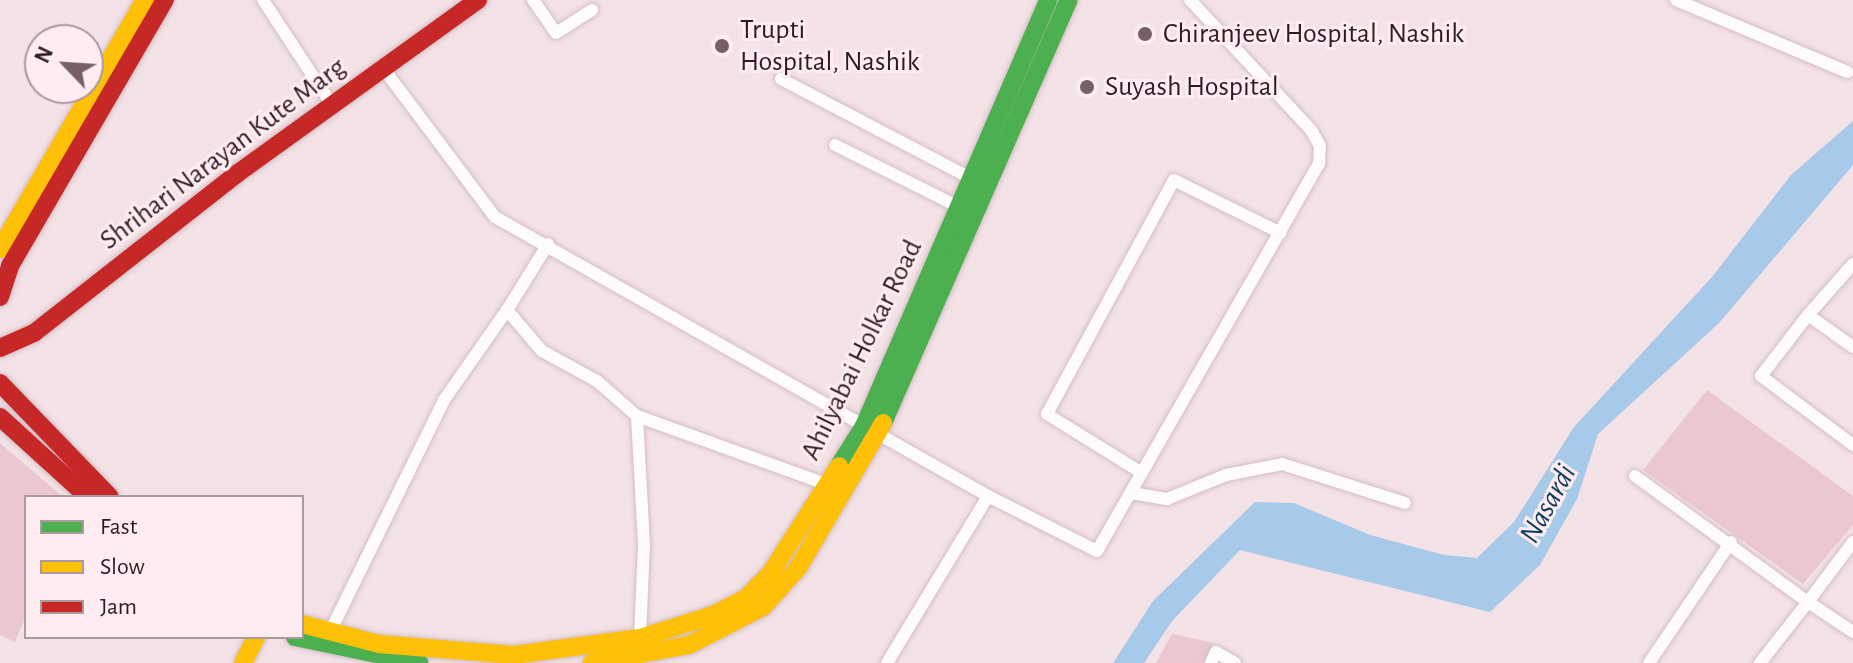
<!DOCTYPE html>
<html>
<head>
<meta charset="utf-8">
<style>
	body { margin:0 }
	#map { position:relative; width:1853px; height:663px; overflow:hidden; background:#f3e2e6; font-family:"Alegreya Sans",sans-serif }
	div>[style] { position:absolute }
	.green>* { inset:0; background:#ebc8cf }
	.water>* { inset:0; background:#a7c9ea }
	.roads { filter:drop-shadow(0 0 2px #d3bdc3) drop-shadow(0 0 2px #d3bdc3) }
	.street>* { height:12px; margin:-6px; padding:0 6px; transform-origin:6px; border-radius:6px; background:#fdfbfb }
	.fast>* { height:18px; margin:-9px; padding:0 9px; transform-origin:9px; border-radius:9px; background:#4caf50 }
	.slow>* { height:18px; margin:-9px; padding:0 9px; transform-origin:9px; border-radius:9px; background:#ffc107 }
	.jam>* { height:18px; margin:-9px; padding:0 9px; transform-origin:9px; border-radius:9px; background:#c62828 }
	.dots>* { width:22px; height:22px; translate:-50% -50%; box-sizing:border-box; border:4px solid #fdedf0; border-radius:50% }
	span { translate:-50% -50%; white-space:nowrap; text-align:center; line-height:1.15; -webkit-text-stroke:6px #fdedf0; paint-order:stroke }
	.poi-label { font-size:28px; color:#341920 }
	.left { translate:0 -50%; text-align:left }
	.street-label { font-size:28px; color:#341920 }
	.water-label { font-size:30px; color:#113d5b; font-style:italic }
	.legend { position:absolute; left:24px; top:495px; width:280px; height:144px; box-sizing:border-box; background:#fdedf0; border:2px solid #ad989d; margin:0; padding:10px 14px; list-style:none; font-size:24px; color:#341920 }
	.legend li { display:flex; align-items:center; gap:16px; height:40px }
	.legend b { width:40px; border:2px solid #ad989d }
	.north { position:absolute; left:24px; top:24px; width:80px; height:80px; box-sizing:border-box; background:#fdedf0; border:2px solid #ad989d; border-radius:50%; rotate:295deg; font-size:22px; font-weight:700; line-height:32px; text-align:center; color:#341920 }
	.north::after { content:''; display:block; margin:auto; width:28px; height:36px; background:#775f65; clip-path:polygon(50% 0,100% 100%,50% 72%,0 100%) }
</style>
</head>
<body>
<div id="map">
	<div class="green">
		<i style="clip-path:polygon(1707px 390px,1853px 496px,1853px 525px,1803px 584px,1643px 470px)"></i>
		<i style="clip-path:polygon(0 443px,63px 497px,26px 497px,26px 615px,15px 642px,0 635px)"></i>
		<i style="clip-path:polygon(1172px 634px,1214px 643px,1203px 663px,1156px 663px)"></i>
	</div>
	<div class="water">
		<i style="clip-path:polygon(1853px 121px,1853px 165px,1719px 323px,1598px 434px,1577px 499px,1540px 565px,1490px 612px,1240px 550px,1172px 621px,1144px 663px,1113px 663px,1153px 601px,1255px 502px,1294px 503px,1370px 535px,1444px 555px,1477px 558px,1514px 522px,1574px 427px,1712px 277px,1791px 175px)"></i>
	</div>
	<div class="roads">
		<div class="street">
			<i style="left:263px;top:0;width:126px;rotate:56.7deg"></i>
			<i style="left:533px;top:0;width:40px;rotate:55.1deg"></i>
			<i style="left:556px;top:33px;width:43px;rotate:-32.6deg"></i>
			<i style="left:1676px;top:0;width:186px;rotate:22.8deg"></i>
			<i style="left:383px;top:68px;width:186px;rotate:53.1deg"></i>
			<i style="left:495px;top:217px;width:566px;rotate:29.51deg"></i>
			<i style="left:988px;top:496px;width:122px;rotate:26.8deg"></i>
			<i style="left:1097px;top:551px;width:446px;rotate:-60.2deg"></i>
			<i style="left:1319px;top:164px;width:18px;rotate:-87deg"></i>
			<i style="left:1320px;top:146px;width:18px;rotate:-119deg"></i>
			<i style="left:1311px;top:130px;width:178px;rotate:-132.9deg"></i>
			<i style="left:781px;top:79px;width:216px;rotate:27.6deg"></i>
			<i style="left:835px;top:145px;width:141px;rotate:26.6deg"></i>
			<i style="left:548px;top:244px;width:78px;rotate:121.8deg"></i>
			<i style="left:507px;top:310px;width:54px;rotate:49.5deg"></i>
			<i style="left:542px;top:351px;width:63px;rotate:28.6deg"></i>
			<i style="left:597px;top:381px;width:53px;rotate:41.2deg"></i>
			<i style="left:637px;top:416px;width:204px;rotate:19.8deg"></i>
			<i style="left:1808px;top:315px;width:68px;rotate:-48.6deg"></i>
			<i style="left:1853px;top:347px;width:55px;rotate:-144.6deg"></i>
			<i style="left:1808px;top:315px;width:77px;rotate:127.6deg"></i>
			<i style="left:1761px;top:376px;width:115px;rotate:36.9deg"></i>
			<i style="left:637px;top:416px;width:129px;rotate:86.9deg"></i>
			<i style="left:644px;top:545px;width:93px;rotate:92.5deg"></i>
			<i style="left:1142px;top:473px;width:112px;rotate:-148.2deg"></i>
			<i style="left:1047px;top:414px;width:266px;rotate:-61.5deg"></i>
			<i style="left:1174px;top:180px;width:119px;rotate:26.4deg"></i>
			<i style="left:1635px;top:476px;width:214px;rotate:36.1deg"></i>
			<i style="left:1808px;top:602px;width:78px;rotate:128.2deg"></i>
			<i style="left:1132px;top:493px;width:36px;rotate:10deg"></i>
			<i style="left:1167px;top:499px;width:64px;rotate:-22.1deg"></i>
			<i style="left:1226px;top:475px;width:57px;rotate:-11.1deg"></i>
			<i style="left:1282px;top:464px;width:129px;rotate:17.6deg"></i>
			<i style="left:1853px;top:542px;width:75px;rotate:126.9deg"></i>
			<i style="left:1808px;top:602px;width:54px;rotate:33.7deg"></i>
			<i style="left:328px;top:636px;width:263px;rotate:-63.8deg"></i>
			<i style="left:444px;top:400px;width:110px;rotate:-55deg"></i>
			<i style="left:887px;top:663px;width:195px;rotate:-58.8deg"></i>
			<i style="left:1211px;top:663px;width:12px;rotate:-66deg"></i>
			<i style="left:1216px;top:652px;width:22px;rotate:30deg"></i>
			<i style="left:1649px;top:663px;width:146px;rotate:-55.9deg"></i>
		</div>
		<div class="fast">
			<i style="left:883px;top:423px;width:462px;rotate:-66.3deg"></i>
			<i style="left:839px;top:466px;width:47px;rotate:-58deg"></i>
			<i style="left:864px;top:426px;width:464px;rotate:-66.6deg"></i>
			<i style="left:295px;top:637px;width:127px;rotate:11.8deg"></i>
		</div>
		<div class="slow">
			<i style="left:0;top:249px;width:288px;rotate:-59.8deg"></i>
			<i style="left:302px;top:624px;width:80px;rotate:14.6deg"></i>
			<i style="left:379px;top:644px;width:135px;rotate:4.7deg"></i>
			<i style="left:514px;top:655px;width:127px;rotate:-7.7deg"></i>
			<i style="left:640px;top:638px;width:77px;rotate:-17.5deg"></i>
			<i style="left:713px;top:615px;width:37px;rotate:-27deg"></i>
			<i style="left:746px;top:598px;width:34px;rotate:-45deg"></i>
			<i style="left:770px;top:574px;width:128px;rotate:-57.4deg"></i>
			<i style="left:243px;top:663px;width:29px;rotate:-63deg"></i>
			<i style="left:592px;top:663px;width:99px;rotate:-10.5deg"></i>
			<i style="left:689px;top:645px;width:83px;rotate:-27.2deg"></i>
			<i style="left:763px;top:607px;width:52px;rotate:-48.1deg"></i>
			<i style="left:798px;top:568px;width:168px;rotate:-59.6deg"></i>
		</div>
		<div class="jam">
			<i style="left:0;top:297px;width:33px;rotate:-72deg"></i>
			<i style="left:10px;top:266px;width:308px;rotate:-59.8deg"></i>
			<i style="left:0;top:348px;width:37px;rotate:-24deg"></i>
			<i style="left:34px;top:333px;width:259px;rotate:-38.1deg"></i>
			<i style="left:238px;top:173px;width:296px;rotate:-35.8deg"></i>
			<i style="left:0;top:383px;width:158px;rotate:46deg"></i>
			<i style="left:0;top:417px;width:119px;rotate:42.3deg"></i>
		</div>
	</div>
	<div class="dots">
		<i style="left:1145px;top:34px;background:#775f65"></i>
		<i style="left:722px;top:46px;background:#775f65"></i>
		<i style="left:1087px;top:87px;background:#775f65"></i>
	</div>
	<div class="poi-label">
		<span class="left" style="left:740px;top:46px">Trupti<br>Hospital, Nashik</span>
		<span class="left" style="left:1163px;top:34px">Chiranjeev Hospital, Nashik</span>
		<span class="left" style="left:1105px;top:87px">Suyash Hospital</span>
	</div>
	<div class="street-label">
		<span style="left:223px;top:154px;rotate:-37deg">Shrihari Narayan Kute Marg</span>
		<span style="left:862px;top:350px;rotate:-64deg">Ahilyabai Holkar Road</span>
	</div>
	<div class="water-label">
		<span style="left:1548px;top:504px;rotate:-61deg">Nasardi</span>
	</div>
	<ul class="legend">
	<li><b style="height:10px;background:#4caf50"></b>Fast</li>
	<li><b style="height:10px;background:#ffc107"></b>Slow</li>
	<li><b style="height:10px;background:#c62828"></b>Jam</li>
	</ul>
	<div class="north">N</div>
</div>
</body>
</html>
